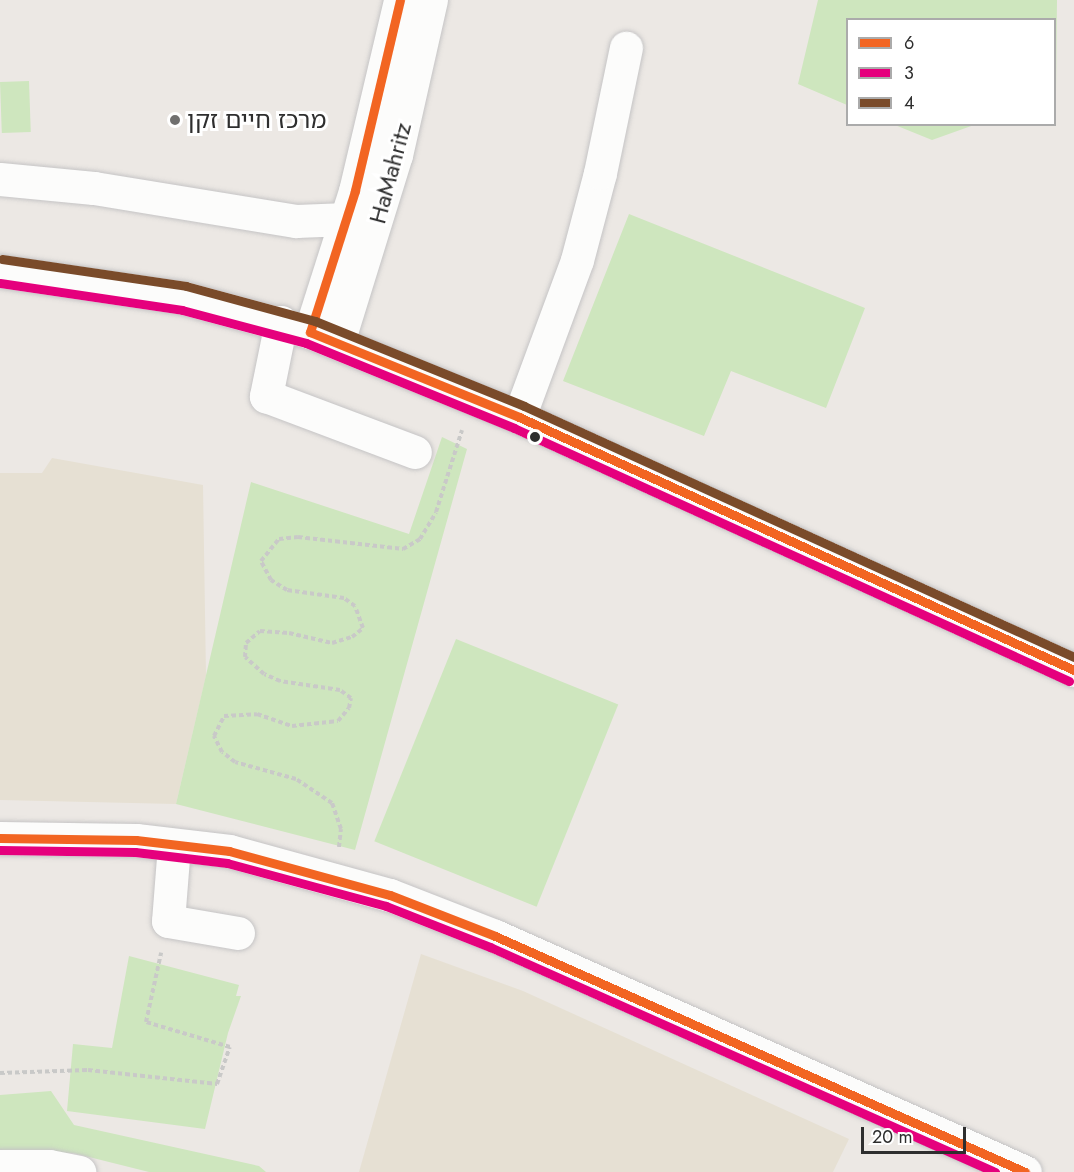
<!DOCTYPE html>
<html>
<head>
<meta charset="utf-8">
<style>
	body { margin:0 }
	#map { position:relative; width:1074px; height:1172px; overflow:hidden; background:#ece8e4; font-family:Jost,"Noto Sans Hebrew",sans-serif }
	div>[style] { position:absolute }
	.education>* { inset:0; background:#e6e0d3 }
	.green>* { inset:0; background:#cee6be; transform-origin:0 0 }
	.path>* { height:4px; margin-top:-2px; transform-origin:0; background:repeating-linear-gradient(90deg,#c9c9c8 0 4.5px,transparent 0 7.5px) }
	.roads { filter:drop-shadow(0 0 2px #c5c4c5) drop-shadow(0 0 2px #c5c4c5) }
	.minor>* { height:33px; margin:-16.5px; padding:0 16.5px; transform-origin:16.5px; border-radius:16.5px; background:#fcfcfb }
	.bus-1>* { height:9px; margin:-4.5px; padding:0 4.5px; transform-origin:4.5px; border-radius:4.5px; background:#f26522 }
	.bus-2>* { height:9px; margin:-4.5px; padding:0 4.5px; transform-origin:4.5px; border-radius:4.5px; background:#e5007d }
	.bus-3>* { height:9px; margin:-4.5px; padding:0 4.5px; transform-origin:4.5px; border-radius:4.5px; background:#7a4b2a }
	.dots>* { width:16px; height:16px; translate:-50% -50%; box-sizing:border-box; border:3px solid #fff; border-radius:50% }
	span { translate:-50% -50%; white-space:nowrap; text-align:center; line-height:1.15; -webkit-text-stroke:6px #fff; paint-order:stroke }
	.poi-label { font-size:24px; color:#2e2e2e }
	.left { translate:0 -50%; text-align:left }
	.street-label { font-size:24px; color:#2e2e2e }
	.legend { position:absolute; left:846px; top:18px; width:210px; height:108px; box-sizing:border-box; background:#fff; border:2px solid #ababab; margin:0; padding:8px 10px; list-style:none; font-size:18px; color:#2e2e2e }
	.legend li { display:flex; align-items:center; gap:12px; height:30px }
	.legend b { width:30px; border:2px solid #ababab }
	.scale { position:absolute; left:861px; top:1127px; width:105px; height:27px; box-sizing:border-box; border:3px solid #2e2e2e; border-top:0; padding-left:8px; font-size:18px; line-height:21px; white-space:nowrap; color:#2e2e2e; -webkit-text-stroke:4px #fff; paint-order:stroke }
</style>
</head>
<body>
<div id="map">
	<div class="education">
		<i style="clip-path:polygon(52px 458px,203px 485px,206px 676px,176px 804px,0 800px,0 473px,42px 473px)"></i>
		<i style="clip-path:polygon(421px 954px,523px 991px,849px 1139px,833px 1172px,359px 1172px)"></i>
	</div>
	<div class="green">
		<i style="clip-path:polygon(818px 0,1057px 0,1056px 94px,1054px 20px,848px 20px,847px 105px,798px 84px)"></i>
		<i style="left:29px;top:81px;width:51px;height:29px;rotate:88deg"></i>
		<i style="clip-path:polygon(895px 125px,974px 125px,932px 140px)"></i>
		<i style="clip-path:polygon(629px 214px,865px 308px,826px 408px,731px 371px,704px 436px,563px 381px)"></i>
		<i style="clip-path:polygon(442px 437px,467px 449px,355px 850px,176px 804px,251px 482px,409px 534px)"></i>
		<i style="left:456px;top:639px;width:175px;height:218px;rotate:22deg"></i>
		<i style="clip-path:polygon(129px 956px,239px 985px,236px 996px,241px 996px,228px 1033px,205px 1129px,67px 1111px,73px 1044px,112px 1048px)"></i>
		<i style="clip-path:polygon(51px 1091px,74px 1125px,259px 1166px,266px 1172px,149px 1172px,73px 1153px,0 1151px,0 1095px)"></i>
	</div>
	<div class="path">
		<i style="left:339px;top:847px;width:18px;rotate:-84deg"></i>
		<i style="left:341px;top:829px;width:28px;rotate:-109deg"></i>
		<i style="left:332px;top:803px;width:43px;rotate:-146.3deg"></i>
		<i style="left:296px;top:779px;width:63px;rotate:-164.4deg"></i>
		<i style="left:235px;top:762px;width:16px;rotate:-142deg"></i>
		<i style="left:222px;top:752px;width:18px;rotate:-117deg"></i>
		<i style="left:214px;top:736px;width:22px;rotate:-63deg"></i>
		<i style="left:224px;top:716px;width:33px;rotate:-3deg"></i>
		<i style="left:257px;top:714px;width:37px;rotate:19deg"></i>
		<i style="left:292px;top:726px;width:46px;rotate:-6.2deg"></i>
		<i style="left:338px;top:721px;width:17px;rotate:-50deg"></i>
		<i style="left:349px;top:708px;width:10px;rotate:-79deg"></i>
		<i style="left:351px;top:698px;width:14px;rotate:-144deg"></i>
		<i style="left:340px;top:690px;width:61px;rotate:-171.5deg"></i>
		<i style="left:280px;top:681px;width:17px;rotate:-156deg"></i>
		<i style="left:264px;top:674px;width:25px;rotate:-138deg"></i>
		<i style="left:245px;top:657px;width:14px;rotate:-86deg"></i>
		<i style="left:246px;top:643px;width:18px;rotate:-41deg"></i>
		<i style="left:260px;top:631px;width:29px;rotate:4deg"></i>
		<i style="left:289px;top:633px;width:44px;rotate:13.1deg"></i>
		<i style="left:332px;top:643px;width:21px;rotate:-17deg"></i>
		<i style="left:352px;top:637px;width:14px;rotate:-39deg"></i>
		<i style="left:363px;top:628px;width:23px;rotate:-110deg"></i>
		<i style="left:355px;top:606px;width:14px;rotate:-144deg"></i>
		<i style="left:344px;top:598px;width:58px;rotate:-172deg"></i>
		<i style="left:287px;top:590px;width:19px;rotate:-148deg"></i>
		<i style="left:271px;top:580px;width:21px;rotate:-118deg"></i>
		<i style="left:261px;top:561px;width:28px;rotate:-51deg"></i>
		<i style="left:279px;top:539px;width:19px;rotate:-6deg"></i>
		<i style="left:298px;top:537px;width:106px;rotate:6.5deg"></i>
		<i style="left:403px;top:549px;width:20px;rotate:-30deg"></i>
		<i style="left:420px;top:539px;width:31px;rotate:-59deg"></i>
		<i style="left:436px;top:512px;width:86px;rotate:-72.4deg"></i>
		<i style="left:0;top:1073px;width:88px;rotate:-2deg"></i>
		<i style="left:88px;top:1070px;width:130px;rotate:6.2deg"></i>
		<i style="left:217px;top:1084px;width:39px;rotate:-71deg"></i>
		<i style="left:230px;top:1047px;width:88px;rotate:-163.4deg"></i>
		<i style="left:146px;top:1022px;width:71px;rotate:-77.7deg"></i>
	</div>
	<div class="roads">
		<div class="minor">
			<i style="left:0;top:179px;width:94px;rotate:5.5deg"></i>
			<i style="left:94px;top:188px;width:205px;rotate:9.3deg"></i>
			<i style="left:296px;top:221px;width:51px;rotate:-2.2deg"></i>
			<i style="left:0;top:271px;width:186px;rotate:8.3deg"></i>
			<i style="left:184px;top:298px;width:131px;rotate:15.1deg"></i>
			<i style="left:310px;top:332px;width:226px;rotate:22.1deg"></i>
			<i style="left:519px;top:417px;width:610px;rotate:24.51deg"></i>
			<i style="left:281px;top:322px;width:76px;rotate:101.5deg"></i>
			<i style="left:266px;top:396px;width:159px;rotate:20.6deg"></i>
			<i style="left:310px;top:332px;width:148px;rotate:-72.3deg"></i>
			<i style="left:355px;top:191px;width:196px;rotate:-76.7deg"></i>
			<i style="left:338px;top:342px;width:196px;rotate:-72.8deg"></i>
			<i style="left:396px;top:155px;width:159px;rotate:-77.3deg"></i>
			<i style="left:519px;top:417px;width:167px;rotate:-69.7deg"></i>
			<i style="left:577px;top:260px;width:90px;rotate:-75.2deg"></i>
			<i style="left:600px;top:173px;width:128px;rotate:-78.3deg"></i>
			<i style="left:0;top:838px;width:136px;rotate:0.8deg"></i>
			<i style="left:136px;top:840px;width:94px;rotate:6.7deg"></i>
			<i style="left:229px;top:851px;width:167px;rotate:15.3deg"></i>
			<i style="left:390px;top:895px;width:113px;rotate:21.3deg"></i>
			<i style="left:495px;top:936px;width:580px;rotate:24deg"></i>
			<i style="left:174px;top:845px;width:76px;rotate:94.5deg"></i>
			<i style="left:168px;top:921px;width:71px;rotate:9.7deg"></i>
			<i style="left:0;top:1166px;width:49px"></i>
			<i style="left:49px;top:1166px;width:31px;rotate:11deg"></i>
		</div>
	</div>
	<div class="bus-1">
		<i style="left:400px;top:0;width:196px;rotate:103.3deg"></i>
		<i style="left:355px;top:191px;width:148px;rotate:107.7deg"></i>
		<i style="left:310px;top:332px;width:226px;rotate:22.1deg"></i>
		<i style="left:519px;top:417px;width:610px;rotate:24.51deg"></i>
		<i style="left:0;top:838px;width:136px;rotate:0.8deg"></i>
		<i style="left:136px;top:840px;width:94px;rotate:6.7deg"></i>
		<i style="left:229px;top:851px;width:167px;rotate:15.3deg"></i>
		<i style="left:390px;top:895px;width:113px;rotate:21.3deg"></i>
		<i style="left:495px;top:936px;width:580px;rotate:24deg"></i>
	</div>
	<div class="bus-2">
		<i style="left:0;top:283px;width:184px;rotate:8.4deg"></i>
		<i style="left:182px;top:310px;width:128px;rotate:14.9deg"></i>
		<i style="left:306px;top:343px;width:225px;rotate:22.2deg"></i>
		<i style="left:514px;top:428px;width:610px;rotate:24.51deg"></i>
		<i style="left:0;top:850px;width:135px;rotate:0.8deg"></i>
		<i style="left:135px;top:852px;width:93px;rotate:6.8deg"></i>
		<i style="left:227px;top:863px;width:165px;rotate:15.1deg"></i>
		<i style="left:386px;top:906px;width:112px;rotate:21.5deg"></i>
		<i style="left:490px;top:947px;width:553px;rotate:24.02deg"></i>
	</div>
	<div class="bus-3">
		<i style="left:2px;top:259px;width:186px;rotate:8.3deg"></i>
		<i style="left:186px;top:286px;width:134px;rotate:15.2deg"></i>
		<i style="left:315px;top:321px;width:226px;rotate:22.1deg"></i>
		<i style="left:524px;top:406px;width:605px;rotate:24.53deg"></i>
	</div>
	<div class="dots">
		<i style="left:175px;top:120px;background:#706f6e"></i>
		<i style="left:535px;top:437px;background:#2e2e2e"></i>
	</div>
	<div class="poi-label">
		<span class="left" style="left:187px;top:120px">מרכז חיים זקן</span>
	</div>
	<div class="street-label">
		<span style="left:390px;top:173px;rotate:-75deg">HaMahritz</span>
	</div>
	<ul class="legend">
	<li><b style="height:8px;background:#f26522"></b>6</li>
	<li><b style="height:8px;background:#e5007d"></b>3</li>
	<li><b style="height:8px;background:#7a4b2a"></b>4</li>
	</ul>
	<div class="scale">20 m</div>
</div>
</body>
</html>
